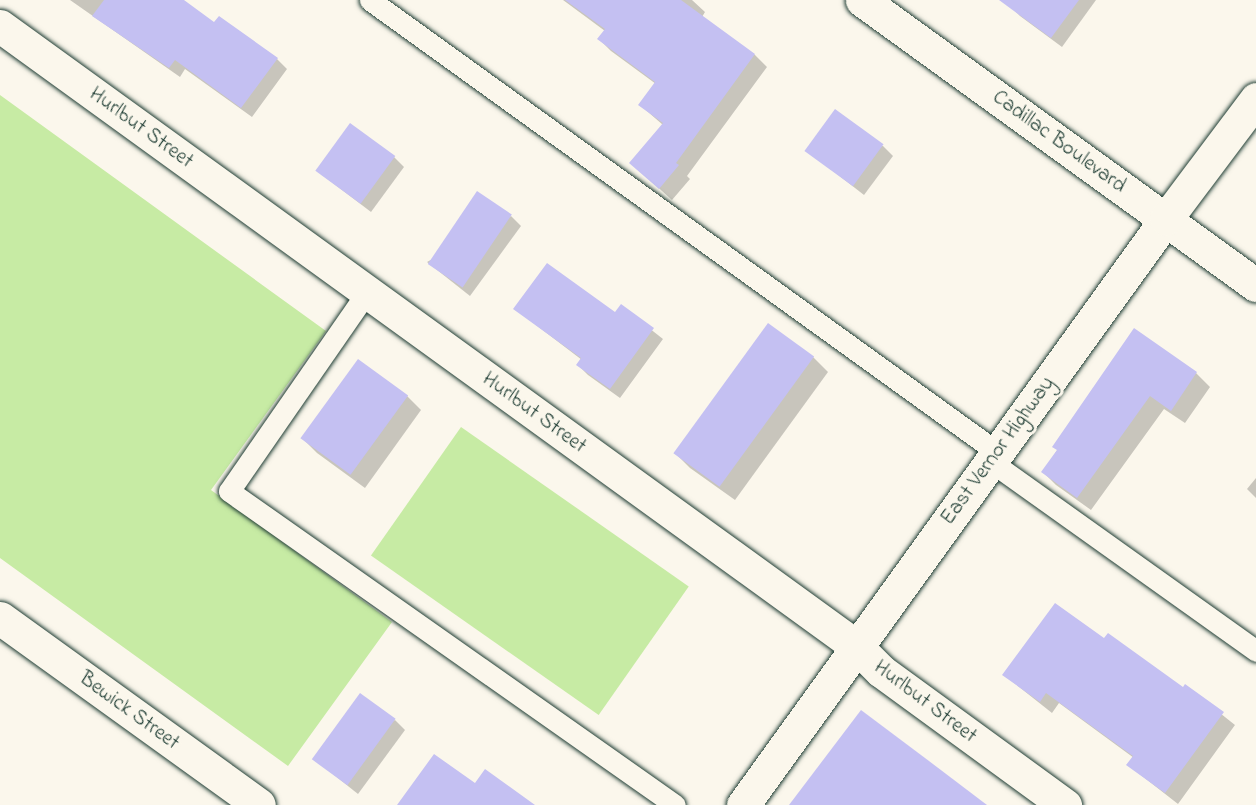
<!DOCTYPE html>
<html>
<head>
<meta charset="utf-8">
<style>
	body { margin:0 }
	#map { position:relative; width:1256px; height:805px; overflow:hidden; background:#fbf7ec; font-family:"Indie Flower",sans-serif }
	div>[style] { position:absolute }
	.green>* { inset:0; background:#c7eba4; transform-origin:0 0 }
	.shadow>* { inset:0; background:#0003 }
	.building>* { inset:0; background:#c4c0f2; transform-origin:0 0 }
	.roads { filter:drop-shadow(0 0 2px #1f3d34) drop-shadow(0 0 2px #1f3d34) }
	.lane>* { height:21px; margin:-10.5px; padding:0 10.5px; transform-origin:10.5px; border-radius:10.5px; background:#fbf7ec }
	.street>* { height:33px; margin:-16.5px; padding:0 16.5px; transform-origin:16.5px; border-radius:16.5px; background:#fbf7ec }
	.secondary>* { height:33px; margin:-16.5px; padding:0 16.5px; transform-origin:16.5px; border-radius:16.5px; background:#fbf7ec }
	span { translate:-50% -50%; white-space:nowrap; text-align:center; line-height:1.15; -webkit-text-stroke:6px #fbf7ec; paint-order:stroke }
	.street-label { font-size:21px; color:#1f3d34 }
</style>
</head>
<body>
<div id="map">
	<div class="green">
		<i style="clip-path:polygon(0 95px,326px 331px,211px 490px,392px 622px,288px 766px,0 558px)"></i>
		<i style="left:461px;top:427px;width:278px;height:157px;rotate:35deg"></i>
	</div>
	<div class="shadow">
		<i style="clip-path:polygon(70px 0,181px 0,215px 24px,277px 59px,287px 69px,252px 117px,185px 69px,180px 77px)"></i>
		<i style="clip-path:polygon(563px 0,692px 0,705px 12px,702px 17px,755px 55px,767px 67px,687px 176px,690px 179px,672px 200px,631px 163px,663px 125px,640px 105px,656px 84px,611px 51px,599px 39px,605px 31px)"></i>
		<i style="clip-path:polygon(1015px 0,1096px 0,1062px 47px,1020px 16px,1010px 6px)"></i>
		<i style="clip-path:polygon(883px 146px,893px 156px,864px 195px,806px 150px)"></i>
		<i style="clip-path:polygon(394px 157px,404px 167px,371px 212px,317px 171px)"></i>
		<i style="clip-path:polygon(511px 216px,521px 226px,470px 296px,427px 262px)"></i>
		<i style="clip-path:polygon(621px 306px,663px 339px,620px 398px,588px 375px,578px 365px,582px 360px,515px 309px,615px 314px)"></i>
		<i style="clip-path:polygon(768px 325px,813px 357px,828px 372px,735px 500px,690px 468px,675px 453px)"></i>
		<i style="clip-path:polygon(1135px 330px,1196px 373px,1210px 387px,1185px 423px,1164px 409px,1091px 510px,1056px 485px,1043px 472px)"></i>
		<i style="clip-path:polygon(407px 396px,421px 410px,365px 488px,317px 453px,302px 438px)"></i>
		<i style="clip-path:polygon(1256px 478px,1256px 498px,1247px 489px)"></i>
		<i style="clip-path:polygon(1105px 641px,1183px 690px,1186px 686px,1235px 725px,1178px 804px,1128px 765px,1134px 758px,1059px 703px,1052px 713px,1004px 675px)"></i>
		<i style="clip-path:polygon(395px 720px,405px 730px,358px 794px,314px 759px)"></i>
	</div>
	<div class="building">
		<i style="clip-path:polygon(104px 0,184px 0,214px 22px,219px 16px,278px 58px,241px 108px,175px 60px,169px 68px,92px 16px)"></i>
		<i style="clip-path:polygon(565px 0,681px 0,755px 54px,676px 163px,679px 165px,659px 189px,629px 163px,663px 123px,638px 105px,655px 82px,597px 39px,605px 29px)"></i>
		<i style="clip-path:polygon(999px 0,1079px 0,1051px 38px)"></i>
		<i style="left:835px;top:109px;width:60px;height:52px;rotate:36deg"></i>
		<i style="left:350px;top:123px;width:56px;height:59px;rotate:36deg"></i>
		<i style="left:477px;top:191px;width:42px;height:88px;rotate:34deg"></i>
		<i style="clip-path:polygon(547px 263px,615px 312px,621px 304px,654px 328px,610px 389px,576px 365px,581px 358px,513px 309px)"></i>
		<i style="left:768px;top:323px;width:57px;height:161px;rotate:36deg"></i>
		<i style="clip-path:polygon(1134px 328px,1197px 372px,1171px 411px,1150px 396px,1077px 498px,1041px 472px,1057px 450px,1052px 447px)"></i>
		<i style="left:358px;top:359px;width:62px;height:98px;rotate:36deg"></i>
		<i style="clip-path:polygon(1055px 603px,1104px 638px,1108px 633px,1183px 687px,1185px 684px,1224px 712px,1165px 793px,1126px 765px,1133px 756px,1046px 693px,1040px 702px,1002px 675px)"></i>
		<i style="left:360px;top:693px;width:44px;height:82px;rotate:36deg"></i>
		<i style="clip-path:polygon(861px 710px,929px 761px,987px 805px,789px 805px)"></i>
		<i style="clip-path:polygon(434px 754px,475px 783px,485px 769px,535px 805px,397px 805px)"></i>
	</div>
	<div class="roads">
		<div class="lane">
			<i style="left:370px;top:0;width:773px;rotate:35.79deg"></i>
			<i style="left:367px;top:292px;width:242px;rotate:124.7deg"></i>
			<i style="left:229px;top:491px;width:545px;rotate:35.15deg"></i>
			<i style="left:990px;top:461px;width:327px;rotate:35.5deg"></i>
		</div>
		<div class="street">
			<i style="left:0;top:26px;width:1057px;rotate:35.92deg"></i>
			<i style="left:856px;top:646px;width:35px;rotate:45deg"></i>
			<i style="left:881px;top:671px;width:228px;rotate:36.1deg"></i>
			<i style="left:0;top:618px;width:319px;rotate:35.8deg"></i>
		</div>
		<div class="secondary">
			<i style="left:862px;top:0;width:486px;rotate:35.9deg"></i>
			<i style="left:743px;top:805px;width:723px;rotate:-54.18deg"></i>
			<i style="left:1166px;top:219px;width:150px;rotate:-53.1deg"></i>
		</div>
	</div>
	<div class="street-label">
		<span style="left:141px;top:128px;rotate:36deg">Hurlbut Street</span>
		<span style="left:1059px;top:142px;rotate:36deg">Cadillac Boulevard</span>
		<span style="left:534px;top:413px;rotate:36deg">Hurlbut Street</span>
		<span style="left:998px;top:451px;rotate:-54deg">East Vernor Highway</span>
		<span style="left:925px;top:702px;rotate:37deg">Hurlbut Street</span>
		<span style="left:129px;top:711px;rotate:36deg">Bewick Street</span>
	</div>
</div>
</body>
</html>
